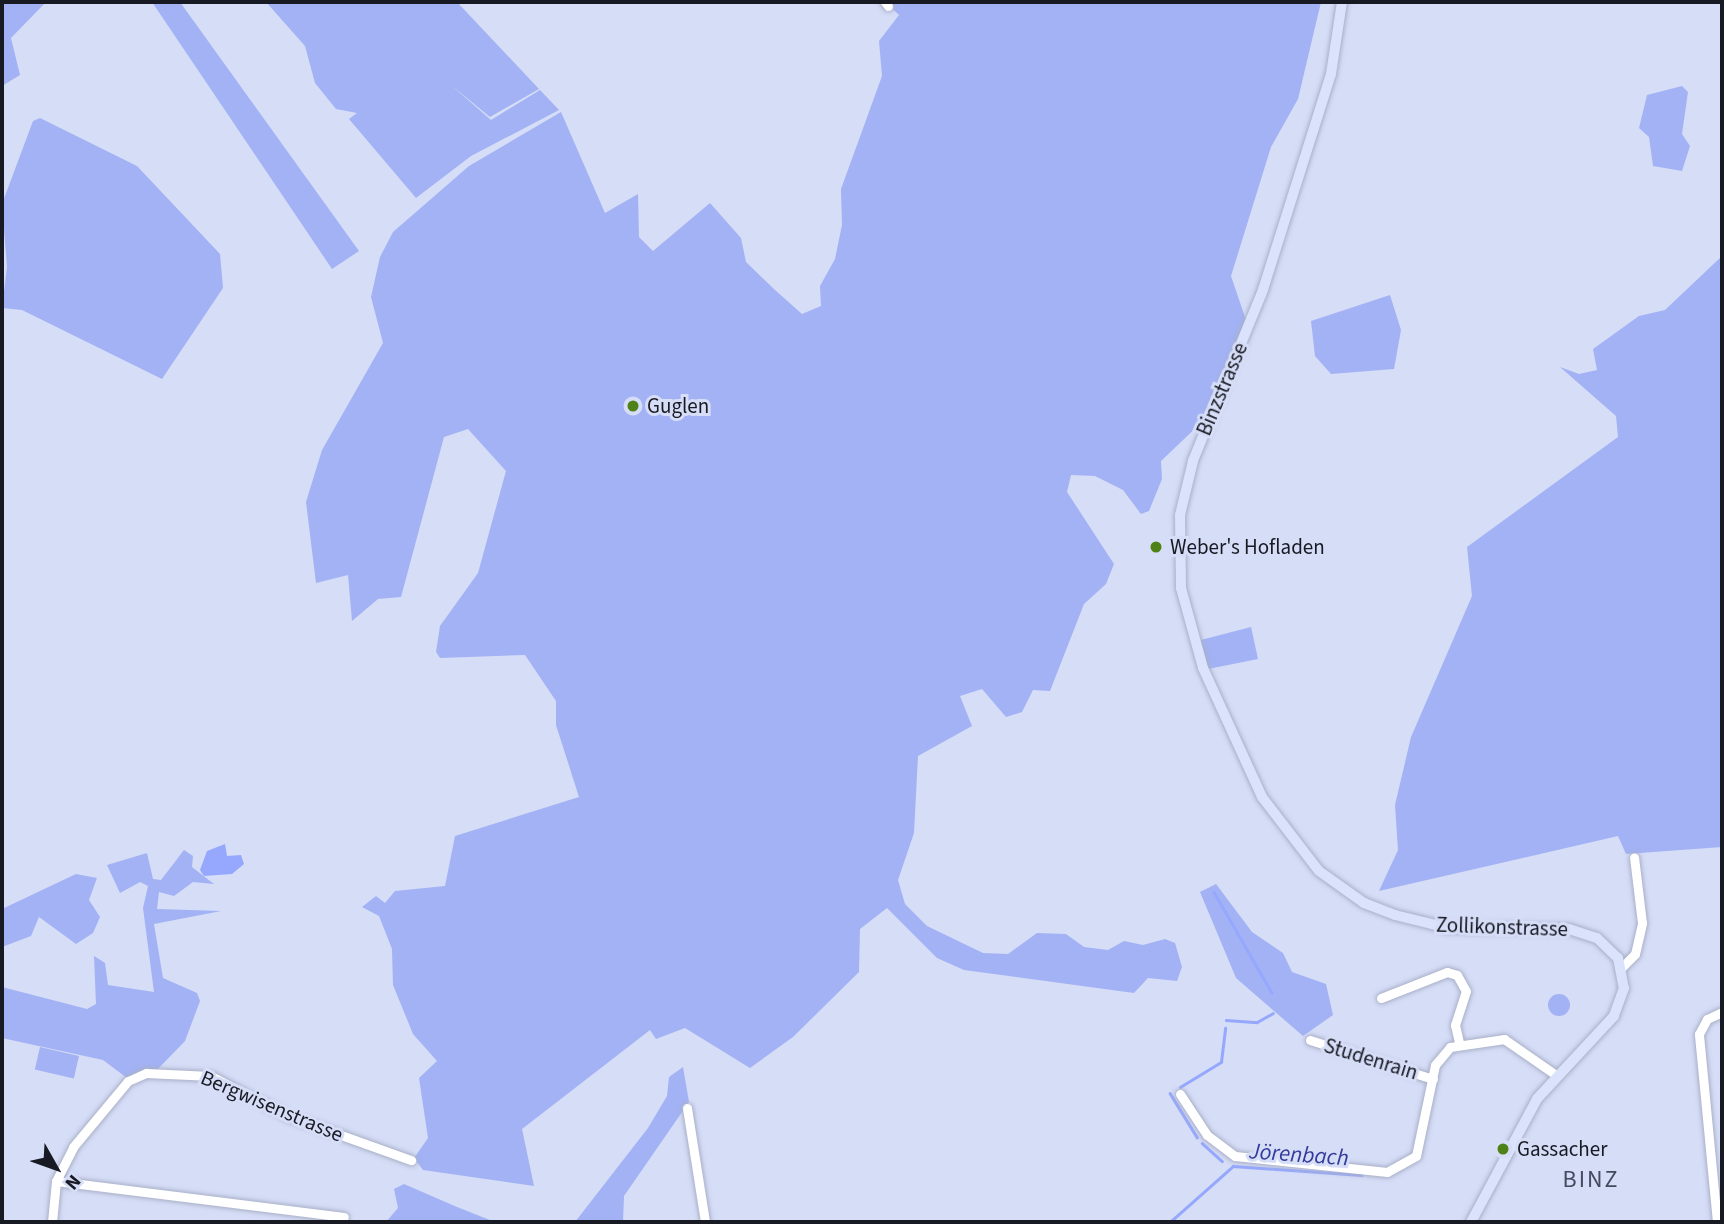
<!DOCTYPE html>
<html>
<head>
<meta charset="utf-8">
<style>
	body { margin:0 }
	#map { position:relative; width:1724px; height:1224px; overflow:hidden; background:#d6ddf7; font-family:"Source Sans 3",sans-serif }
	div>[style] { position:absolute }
	.green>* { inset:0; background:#a2b2f4; transform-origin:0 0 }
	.round { border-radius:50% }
	.water>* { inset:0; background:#95a8fd }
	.stream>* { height:2.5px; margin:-1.25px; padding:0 1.25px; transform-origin:1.25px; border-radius:1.25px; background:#95a8fd }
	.roads { filter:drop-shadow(0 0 2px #a9b0c8) drop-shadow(0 0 2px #a9b0c8) }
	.minor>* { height:9px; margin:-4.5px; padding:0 4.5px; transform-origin:4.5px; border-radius:4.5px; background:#fff }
	.major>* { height:10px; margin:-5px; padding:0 5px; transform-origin:5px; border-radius:5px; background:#dae2fc }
	.dots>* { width:19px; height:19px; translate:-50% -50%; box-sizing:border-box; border:4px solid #d6ddf7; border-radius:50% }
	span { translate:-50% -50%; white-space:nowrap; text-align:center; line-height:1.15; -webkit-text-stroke:6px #d6ddf7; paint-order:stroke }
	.street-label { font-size:21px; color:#181a23 }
	.poi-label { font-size:21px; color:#181a23 }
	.left { translate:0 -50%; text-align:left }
	.water-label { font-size:23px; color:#333b9b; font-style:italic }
	.quarter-label { font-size:24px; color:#454a5f; letter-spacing:2px }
	.frame { position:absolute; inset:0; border:4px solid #181a23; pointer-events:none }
	.north { position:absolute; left:21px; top:1133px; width:70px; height:70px; -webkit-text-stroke:5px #d6ddf7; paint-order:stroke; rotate:130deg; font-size:19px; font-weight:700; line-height:28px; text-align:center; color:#181a23 }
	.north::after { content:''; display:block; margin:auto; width:24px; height:32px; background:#181a23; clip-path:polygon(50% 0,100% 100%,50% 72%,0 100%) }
</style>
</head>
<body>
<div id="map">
	<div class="green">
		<i style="clip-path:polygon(2px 2px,46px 2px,11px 38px,20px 75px,2px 86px)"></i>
		<i style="clip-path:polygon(152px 2px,180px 2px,359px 251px,332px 269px)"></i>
		<i style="clip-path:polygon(266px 2px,457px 2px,539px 89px,490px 117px,451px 85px,491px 120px,540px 90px,559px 110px,471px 156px,416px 198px,349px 119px,357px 113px,336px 109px,315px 83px,305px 46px)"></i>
		<i style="clip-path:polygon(885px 2px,1321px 2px,1298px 99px,1271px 147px,1231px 276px,1246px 320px,1202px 422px,1161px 461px,1162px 479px,1149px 511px,1141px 514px,1123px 490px,1095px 476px,1071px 475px,1067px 492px,1114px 564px,1106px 584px,1084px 604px,1050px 691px,1033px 690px,1022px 712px,1006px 717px,982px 689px,960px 696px,972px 726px,918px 756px,914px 833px,898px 880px,905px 904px,927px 926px,983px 953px,1008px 954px,1037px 933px,1066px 934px,1084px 947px,1108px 950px,1124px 941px,1143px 945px,1165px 939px,1175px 943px,1182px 967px,1177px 981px,1148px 978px,1134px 993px,964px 970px,937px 958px,887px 908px,860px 929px,859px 972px,793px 1037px,750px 1068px,685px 1028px,656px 1039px,650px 1030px,522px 1129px,534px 1186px,423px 1170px,414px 1158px,428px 1138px,419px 1078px,437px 1061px,413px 1034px,393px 985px,392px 949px,379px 916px,362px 907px,376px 896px,385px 903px,395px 891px,445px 886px,455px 836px,579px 797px,556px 725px,556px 701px,525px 655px,440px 658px,436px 652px,440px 626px,478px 573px,506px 471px,468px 429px,444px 437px,401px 597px,378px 599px,352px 621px,348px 575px,316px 583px,306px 502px,322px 450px,383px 343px,371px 297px,380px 257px,393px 232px,469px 166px,561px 112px,605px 213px,638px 194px,639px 237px,653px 251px,710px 203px,741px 238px,746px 262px,775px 290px,802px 314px,821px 306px,820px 286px,835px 259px,842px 225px,841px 189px,882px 76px,879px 41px,899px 15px)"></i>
		<i style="clip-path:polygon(1682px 86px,1688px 92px,1682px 134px,1690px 146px,1682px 171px,1653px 166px,1649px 137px,1639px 128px,1647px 95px)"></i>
		<i style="clip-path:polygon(40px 118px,137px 166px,220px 254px,223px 288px,162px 379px,22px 310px,2px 308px,7px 267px,2px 204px,33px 121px)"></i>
		<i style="clip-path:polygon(1722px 256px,1722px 847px,1626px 854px,1618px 836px,1379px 891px,1398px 850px,1395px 805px,1411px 737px,1472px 596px,1467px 547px,1618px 437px,1616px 416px,1560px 367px,1579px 374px,1597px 370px,1593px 349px,1639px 316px,1665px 310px)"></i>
		<i style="clip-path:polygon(1390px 295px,1401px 330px,1394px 369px,1331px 374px,1315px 356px,1311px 321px)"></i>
		<i style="clip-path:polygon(1251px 627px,1258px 659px,1208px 669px,1197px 641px)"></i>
		<i style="clip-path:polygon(184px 850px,193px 856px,192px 867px,214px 884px,193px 882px,174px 896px,159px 892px,157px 909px,221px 911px,154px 924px,163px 978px,197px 993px,200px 1001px,185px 1041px,156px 1071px,127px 1078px,103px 1060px,2px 1038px,2px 987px,87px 1009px,96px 1004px,94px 956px,105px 963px,108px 985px,154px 992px,143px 908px,148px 886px,140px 882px,120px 893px,107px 865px,147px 853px,153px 879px,161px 880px)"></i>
		<i style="clip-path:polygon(76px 874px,97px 878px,89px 900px,100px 917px,93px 933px,76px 944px,39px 917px,31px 936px,2px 947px,2px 909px)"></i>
		<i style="clip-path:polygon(1216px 884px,1252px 932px,1283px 953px,1292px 972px,1326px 984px,1333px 1015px,1303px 1036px,1236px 978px,1200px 892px)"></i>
		<i class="round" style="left:1548px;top:994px;width:22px;height:22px"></i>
		<i style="left:40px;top:1047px;width:40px;height:23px;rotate:13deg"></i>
		<i style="clip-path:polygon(683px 1067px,689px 1102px,624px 1196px,623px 1222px,575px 1222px,648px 1128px,667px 1096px,669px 1077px)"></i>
		<i style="clip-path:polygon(404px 1184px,457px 1207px,495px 1222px,386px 1222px,398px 1208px,394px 1189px)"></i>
	</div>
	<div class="water">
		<i style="clip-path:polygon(225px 844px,227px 856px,241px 855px,244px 864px,232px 874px,204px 876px,200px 870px,207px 851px)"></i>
	</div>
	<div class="stream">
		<i style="left:1214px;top:892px;width:116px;rotate:60.1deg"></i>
		<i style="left:1226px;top:1020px;width:31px;rotate:4deg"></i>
		<i style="left:1257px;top:1022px;width:18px;rotate:-29deg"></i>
		<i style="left:1180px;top:1087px;width:48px;rotate:-31.4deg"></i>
		<i style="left:1221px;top:1062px;width:34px;rotate:-83deg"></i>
		<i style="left:1170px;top:1093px;width:52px;rotate:58.5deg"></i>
		<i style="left:1202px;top:1143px;width:27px;rotate:42deg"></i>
		<i style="left:1170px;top:1222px;width:84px;rotate:-41.6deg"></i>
		<i style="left:1233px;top:1166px;width:129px;rotate:4deg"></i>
	</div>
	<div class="roads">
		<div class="minor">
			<i style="left:885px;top:2px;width:5px;rotate:53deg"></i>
			<i style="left:1622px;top:967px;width:18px;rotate:-45deg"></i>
			<i style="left:1635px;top:954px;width:32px;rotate:-77deg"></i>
			<i style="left:1642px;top:923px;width:66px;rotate:-96.9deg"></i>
			<i style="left:1381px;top:998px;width:71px;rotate:-21.5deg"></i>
			<i style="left:1447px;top:972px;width:10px;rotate:17deg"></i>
			<i style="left:1457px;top:975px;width:18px;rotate:61deg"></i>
			<i style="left:1466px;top:991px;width:36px;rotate:108deg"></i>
			<i style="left:1455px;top:1025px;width:18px;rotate:77deg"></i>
			<i style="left:1310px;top:1040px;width:129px;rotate:17.6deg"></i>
			<i style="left:1180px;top:1094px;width:49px;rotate:56.6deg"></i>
			<i style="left:1207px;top:1135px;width:35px;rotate:37deg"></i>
			<i style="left:1235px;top:1156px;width:153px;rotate:6deg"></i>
			<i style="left:1387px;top:1172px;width:33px;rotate:-29deg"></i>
			<i style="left:1416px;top:1156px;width:93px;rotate:-78.2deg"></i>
			<i style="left:1435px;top:1065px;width:23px;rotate:-50deg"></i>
			<i style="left:1450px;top:1047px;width:55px;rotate:-8.4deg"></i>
			<i style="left:1504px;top:1039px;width:63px;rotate:34.7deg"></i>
			<i style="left:687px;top:1108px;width:115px;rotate:81deg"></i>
			<i style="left:56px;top:1181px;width:290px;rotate:7.1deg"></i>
			<i style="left:52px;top:1222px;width:41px;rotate:-84.4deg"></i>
			<i style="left:56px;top:1181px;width:38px;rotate:-63deg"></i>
			<i style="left:73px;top:1147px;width:86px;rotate:-50.2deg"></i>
			<i style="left:128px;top:1081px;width:20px;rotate:-24deg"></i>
			<i style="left:146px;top:1073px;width:65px;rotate:2.6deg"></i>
			<i style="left:211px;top:1076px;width:87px;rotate:27.5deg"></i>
			<i style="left:288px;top:1116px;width:131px;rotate:19.7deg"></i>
			<i style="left:1717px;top:1222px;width:189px;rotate:-95.5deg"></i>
			<i style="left:1699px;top:1034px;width:17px;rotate:-62deg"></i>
			<i style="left:1707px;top:1019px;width:17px;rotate:-25deg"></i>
		</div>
		<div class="major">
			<i style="left:1342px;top:2px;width:73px;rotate:98.7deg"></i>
			<i style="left:1331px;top:74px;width:226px;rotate:107.5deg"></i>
			<i style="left:1263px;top:290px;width:185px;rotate:112.3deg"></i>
			<i style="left:1193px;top:461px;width:56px;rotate:103.5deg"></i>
			<i style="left:1180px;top:515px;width:73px;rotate:89.2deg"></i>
			<i style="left:1181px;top:588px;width:83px;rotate:74.6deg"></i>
			<i style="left:1203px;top:668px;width:142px;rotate:65.4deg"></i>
			<i style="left:1262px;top:797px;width:93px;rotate:52.4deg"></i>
			<i style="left:1319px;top:871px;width:55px;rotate:35.4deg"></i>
			<i style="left:1364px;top:903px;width:33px;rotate:21deg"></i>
			<i style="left:1395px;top:915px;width:55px;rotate:13.8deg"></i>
			<i style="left:1448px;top:928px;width:121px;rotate:0.5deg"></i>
			<i style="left:1569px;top:929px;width:29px;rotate:18deg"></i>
			<i style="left:1597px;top:938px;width:29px;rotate:44deg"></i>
			<i style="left:1618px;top:958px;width:31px;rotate:79deg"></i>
			<i style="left:1624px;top:988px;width:30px;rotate:110deg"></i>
			<i style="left:1614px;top:1016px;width:113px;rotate:132.9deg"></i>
			<i style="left:1537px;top:1099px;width:140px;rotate:118.2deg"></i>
		</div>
	</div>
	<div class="dots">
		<i style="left:633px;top:406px;background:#4e8116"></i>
		<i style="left:1156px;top:547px;background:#4e8116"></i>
		<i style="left:1503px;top:1149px;background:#4e8116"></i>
	</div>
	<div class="street-label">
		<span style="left:1222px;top:389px;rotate:-67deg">Binzstrasse</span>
		<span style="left:1502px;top:927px;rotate:2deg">Zollikonstrasse</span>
		<span style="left:1371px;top:1059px;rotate:17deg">Studenrain</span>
		<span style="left:272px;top:1106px;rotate:23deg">Bergwisenstrasse</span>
	</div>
	<div class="poi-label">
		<span class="left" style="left:647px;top:406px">Guglen</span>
		<span class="left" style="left:1170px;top:547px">Weber's Hofladen</span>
		<span class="left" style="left:1517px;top:1149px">Gassacher</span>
	</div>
	<div class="water-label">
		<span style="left:1299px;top:1155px;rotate:4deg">Jörenbach</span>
	</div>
	<div class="quarter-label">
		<span style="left:1591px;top:1180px">BINZ</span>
	</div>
	<div class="frame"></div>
	<div class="north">N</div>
</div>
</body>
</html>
